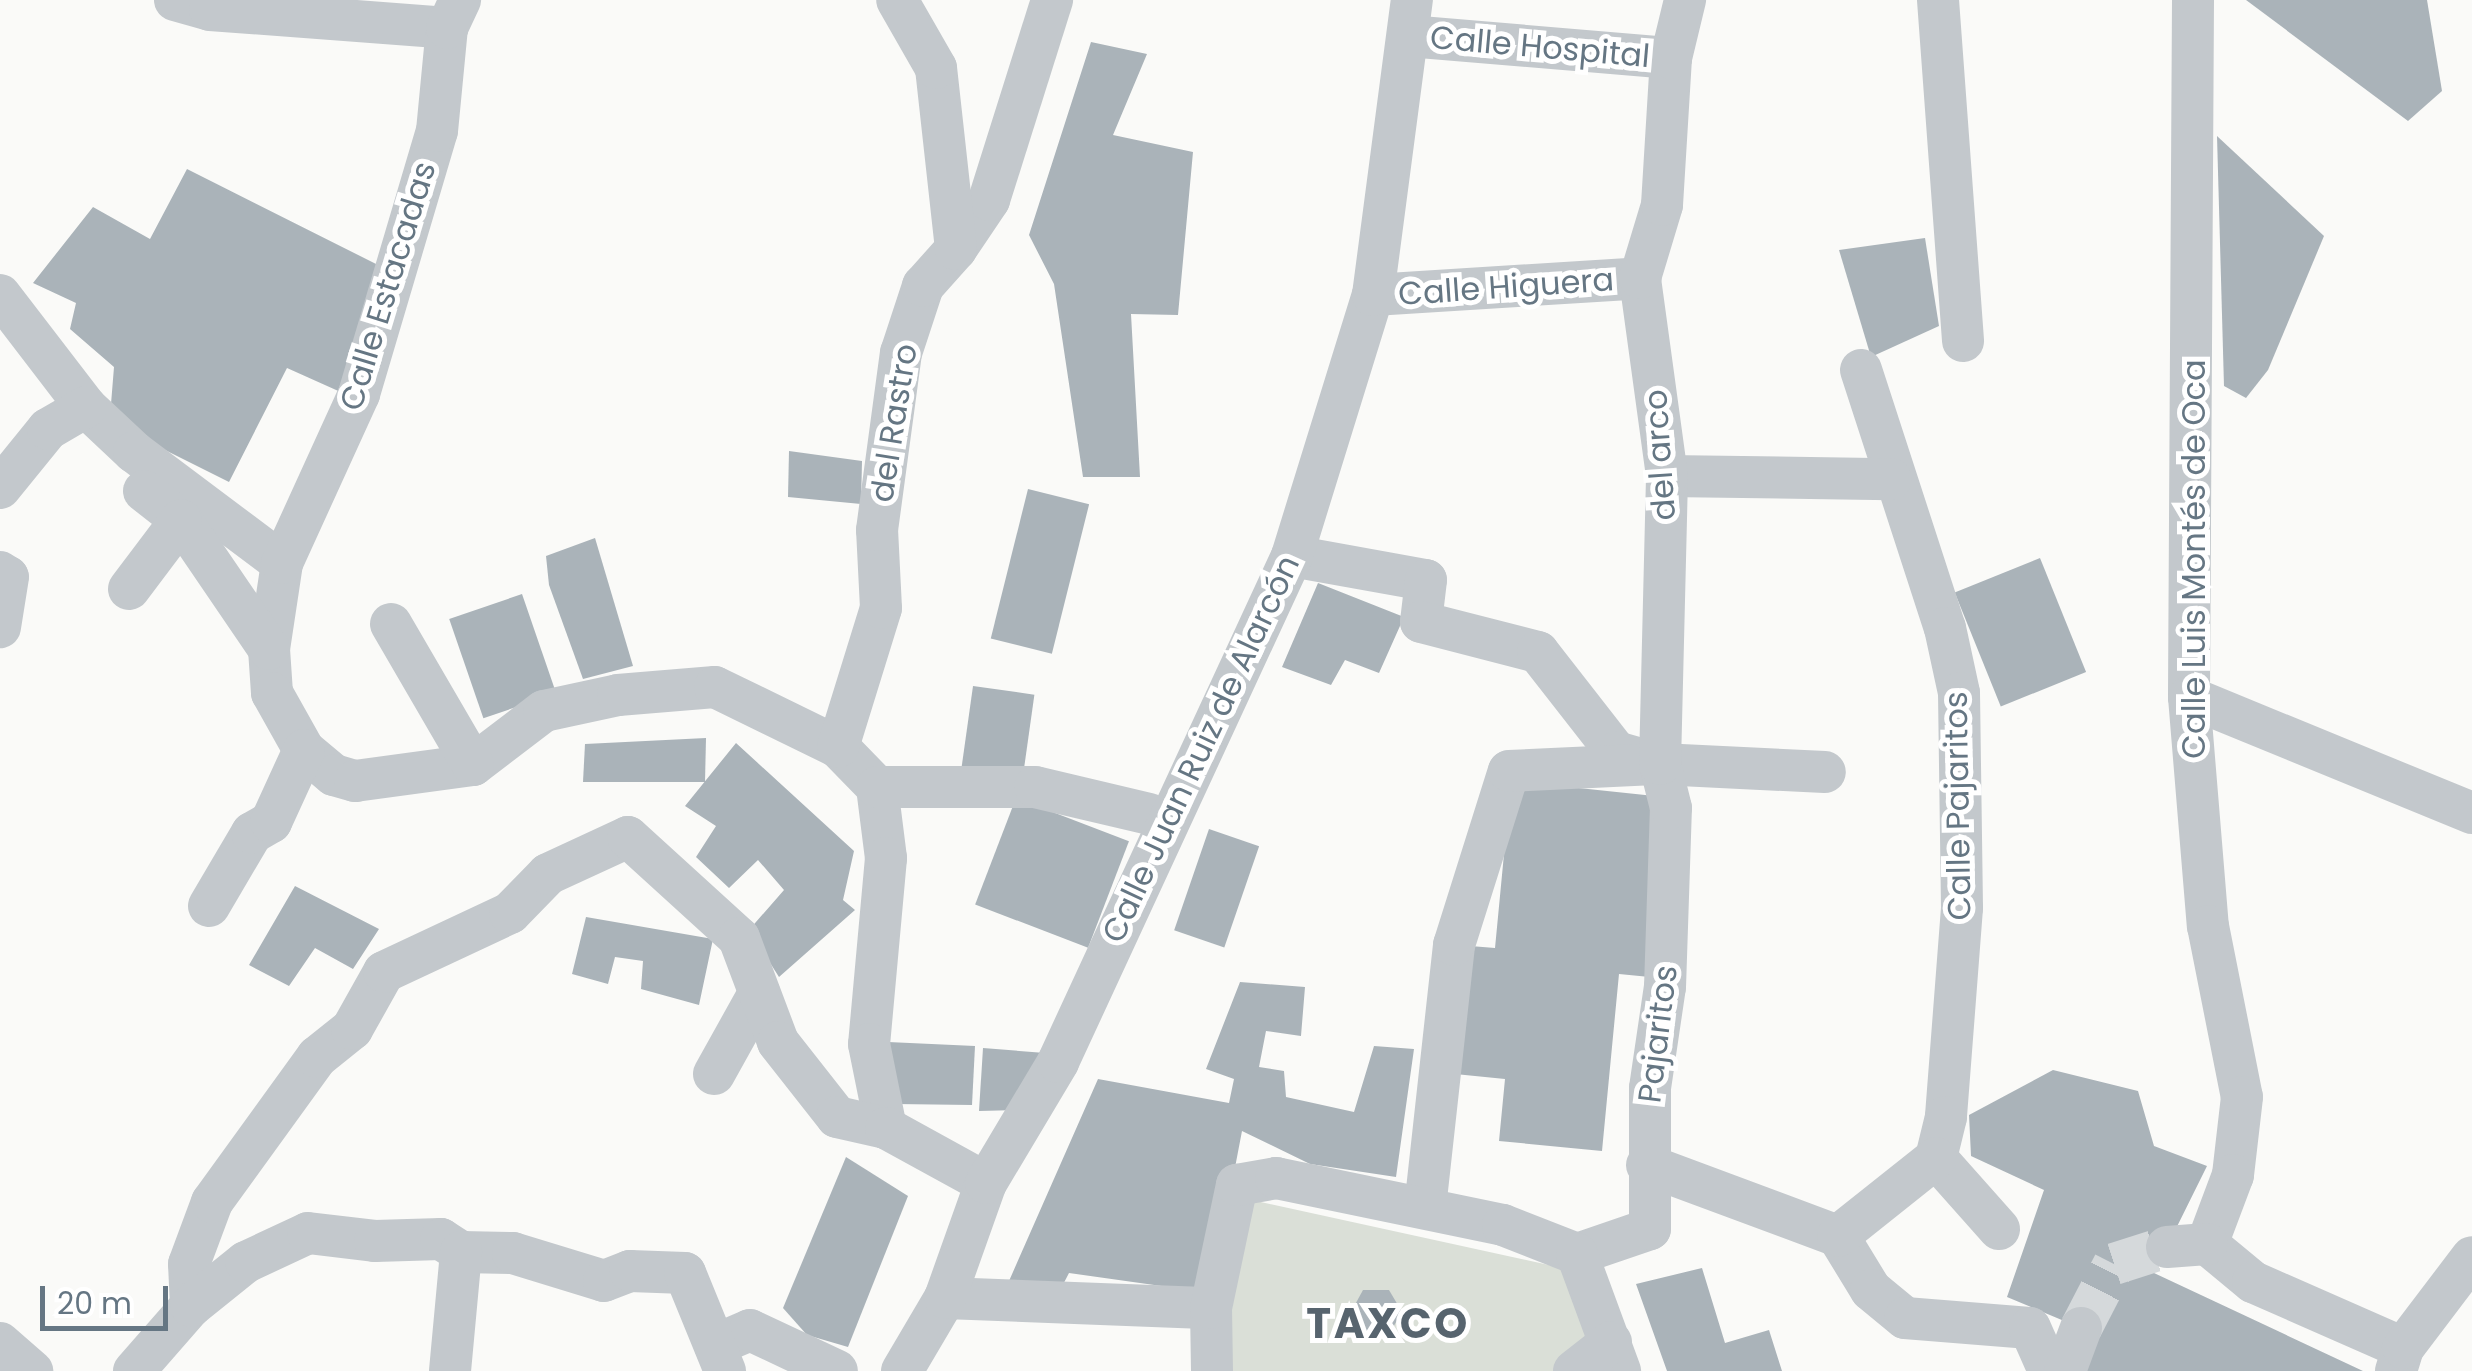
<!DOCTYPE html>
<html>
<head>
<meta charset="utf-8">
<style>
	body { margin:0 }
	#map { position:relative; width:2472px; height:1371px; overflow:hidden; background:#fafaf8; font-family:Poppins,sans-serif }
	div>[style] { position:absolute }
	.green>* { inset:0; background:#dadfd7 }
	.building>* { inset:0; background:#aab3b9; transform-origin:0 0 }
	.minor-tunnel>* { height:42px; margin-top:-21px; transform-origin:0; background:repeating-linear-gradient(90deg,#d5d9db 0 42px,transparent 0 63px) }
	.minor>* { height:42px; margin:-21px; padding:0 21px; transform-origin:21px; border-radius:21px; background:#c3c8cc }
	span { translate:-50% -50%; white-space:nowrap; text-align:center; line-height:1.15; -webkit-text-stroke:10px #fff; paint-order:stroke }
	.street-label { font-size:32px; color:#657683 }
	.district-label { font-size:42px; color:#57646e; font-weight:700; letter-spacing:2.5px }
	.scale { position:absolute; left:40px; top:1286px; width:128px; height:45px; box-sizing:border-box; border:5px solid #657683; border-top:0; padding-left:12px; font-size:30px; line-height:35px; white-space:nowrap; color:#657683; -webkit-text-stroke:8px #fff; paint-order:stroke }
</style>
</head>
<body>
<div id="map">
	<div class="green">
		<i style="clip-path:polygon(1247px 1199px,1576px 1271px,1602px 1324px,1559px 1371px,1219px 1371px)"></i>
	</div>
	<div class="building">
		<i style="clip-path:polygon(2246px 0,2427px 0,2442px 91px,2408px 121px)"></i>
		<i style="clip-path:polygon(1091px 42px,1147px 54px,1113px 135px,1193px 152px,1178px 315px,1131px 314px,1140px 477px,1083px 477px,1054px 284px,1029px 235px)"></i>
		<i style="clip-path:polygon(2217px 136px,2324px 236px,2268px 370px,2246px 398px,2224px 386px)"></i>
		<i style="clip-path:polygon(187px 169px,388px 270px,345px 394px,287px 368px,229px 482px,137px 436px,111px 404px,114px 367px,70px 329px,76px 303px,33px 283px,93px 207px,150px 239px)"></i>
		<i style="clip-path:polygon(1925px 238px,1939px 326px,1871px 357px,1839px 250px)"></i>
		<i style="clip-path:polygon(789px 451px,862px 461px,861px 504px,788px 497px)"></i>
		<i style="left:1028px;top:489px;width:63px;height:154px;rotate:14deg"></i>
		<i style="clip-path:polygon(595px 538px,633px 666px,583px 679px,549px 585px,546px 556px)"></i>
		<i style="left:2040px;top:558px;width:123px;height:92px;rotate:68deg"></i>
		<i style="clip-path:polygon(1318px 583px,1404px 617px,1379px 673px,1345px 660px,1331px 685px,1282px 667px)"></i>
		<i style="left:522px;top:594px;width:105px;height:77px;rotate:71deg"></i>
		<i style="left:973px;top:686px;width:62px;height:88px;rotate:8deg"></i>
		<i style="clip-path:polygon(706px 738px,705px 782px,583px 782px,585px 744px)"></i>
		<i style="clip-path:polygon(736px 743px,854px 851px,843px 900px,855px 910px,779px 977px,749px 930px,784px 890px,758px 860px,729px 888px,696px 857px,716px 826px,685px 806px)"></i>
		<i style="clip-path:polygon(1511px 781px,1664px 797px,1660px 978px,1619px 974px,1602px 1151px,1499px 1141px,1505px 1079px,1445px 1073px,1458px 945px,1495px 948px)"></i>
		<i style="left:1016px;top:798px;width:121px;height:114px;rotate:21deg"></i>
		<i style="left:1209px;top:829px;width:53px;height:107px;rotate:19deg"></i>
		<i style="clip-path:polygon(295px 886px,379px 929px,353px 969px,315px 948px,289px 986px,249px 965px)"></i>
		<i style="clip-path:polygon(586px 917px,713px 939px,699px 1005px,641px 989px,643px 961px,615px 957px,608px 984px,572px 974px)"></i>
		<i style="clip-path:polygon(1240px 982px,1305px 987px,1301px 1036px,1266px 1031px,1259px 1067px,1284px 1071px,1286px 1097px,1354px 1112px,1374px 1046px,1414px 1049px,1396px 1177px,1310px 1164px,1242px 1131px,1211px 1293px,1069px 1273px,1055px 1300px,1009px 1281px,1098px 1079px,1229px 1103px,1234px 1079px,1206px 1069px)"></i>
		<i style="clip-path:polygon(888px 1042px,975px 1046px,972px 1105px,895px 1104px)"></i>
		<i style="clip-path:polygon(983px 1048px,1045px 1053px,1022px 1110px,979px 1111px)"></i>
		<i style="clip-path:polygon(2053px 1070px,2138px 1091px,2154px 1146px,2207px 1166px,2154px 1273px,2363px 1371px,2076px 1371px,2088px 1331px,2007px 1297px,2044px 1190px,1971px 1156px,1969px 1115px)"></i>
		<i style="clip-path:polygon(846px 1157px,908px 1196px,848px 1347px,807px 1335px,783px 1308px)"></i>
		<i style="clip-path:polygon(1702px 1268px,1725px 1343px,1769px 1330px,1782px 1371px,1667px 1371px,1636px 1284px)"></i>
		<i style="clip-path:polygon(1363px 1290px,1389px 1290px,1402px 1312px,1389px 1334px,1364px 1334px,1351px 1312px)"></i>
	</div>
	<div class="minor-tunnel">
		<i style="left:2081px;top:1328px;width:72px;rotate:-62.7deg"></i>
		<i style="left:2114px;top:1264px;width:56px;rotate:-17.8deg"></i>
	</div>
	<div class="minor">
		<i style="left:175px;top:0;width:36px;rotate:16deg"></i>
		<i style="left:210px;top:10px;width:238px;rotate:4.3deg"></i>
		<i style="left:1938px;top:0;width:342px;rotate:85.8deg"></i>
		<i style="left:2193px;top:0;width:697px;rotate:90.33deg"></i>
		<i style="left:2189px;top:697px;width:230px;rotate:85.3deg"></i>
		<i style="left:2208px;top:926px;width:174px;rotate:78.8deg"></i>
		<i style="left:2242px;top:1097px;width:79px;rotate:96.6deg"></i>
		<i style="left:2233px;top:1175px;width:74px;rotate:110.6deg"></i>
		<i style="left:1408px;top:36px;width:264px;rotate:4.8deg"></i>
		<i style="left:956px;top:249px;width:59px;rotate:-56deg"></i>
		<i style="left:989px;top:200px;width:210px;rotate:-72.5deg"></i>
		<i style="left:0;top:295px;width:141px;rotate:52.5deg"></i>
		<i style="left:86px;top:407px;width:66px;rotate:43.2deg"></i>
		<i style="left:134px;top:452px;width:185px;rotate:36.9deg"></i>
		<i style="left:282px;top:563px;width:87px;rotate:98.6deg"></i>
		<i style="left:269px;top:649px;width:44px;rotate:86.1deg"></i>
		<i style="left:272px;top:693px;width:65px;rotate:60.7deg"></i>
		<i style="left:304px;top:750px;width:39px;rotate:40deg"></i>
		<i style="left:334px;top:775px;width:22px;rotate:16deg"></i>
		<i style="left:355px;top:781px;width:119px;rotate:-7.7deg"></i>
		<i style="left:473px;top:765px;width:89px;rotate:-37.3deg"></i>
		<i style="left:544px;top:711px;width:76px;rotate:-12.2deg"></i>
		<i style="left:618px;top:695px;width:97px;rotate:-4.7deg"></i>
		<i style="left:715px;top:687px;width:137px;rotate:26deg"></i>
		<i style="left:838px;top:747px;width:56px;rotate:45.7deg"></i>
		<i style="left:877px;top:787px;width:72px;rotate:82.8deg"></i>
		<i style="left:886px;top:858px;width:187px;rotate:95.2deg"></i>
		<i style="left:869px;top:1044px;width:86px;rotate:78.6deg"></i>
		<i style="left:1373px;top:295px;width:268px;rotate:-3.6deg"></i>
		<i style="left:1861px;top:370px;width:271px;rotate:72deg"></i>
		<i style="left:1945px;top:628px;width:66px;rotate:77.8deg"></i>
		<i style="left:1959px;top:693px;width:215px;rotate:89.2deg"></i>
		<i style="left:1962px;top:908px;width:210px;rotate:94.4deg"></i>
		<i style="left:1946px;top:1117px;width:42px;rotate:103.7deg"></i>
		<i style="left:1667px;top:476px;width:224px;rotate:0.8deg"></i>
		<i style="left:0;top:488px;width:76px;rotate:-50.9deg"></i>
		<i style="left:48px;top:429px;width:44px;rotate:-30.1deg"></i>
		<i style="left:144px;top:491px;width:47px;rotate:38.1deg"></i>
		<i style="left:181px;top:520px;width:156px;rotate:55.7deg"></i>
		<i style="left:1292px;top:556px;width:136px;rotate:10.2deg"></i>
		<i style="left:1426px;top:580px;width:42px;rotate:96.8deg"></i>
		<i style="left:1421px;top:622px;width:121px;rotate:14.4deg"></i>
		<i style="left:1538px;top:652px;width:127px;rotate:52deg"></i>
		<i style="left:1616px;top:752px;width:41px;rotate:15.8deg"></i>
		<i style="left:282px;top:563px;width:186px;rotate:-65.5deg"></i>
		<i style="left:359px;top:394px;width:274px;rotate:-73.5deg"></i>
		<i style="left:437px;top:131px;width:103px;rotate:-84.5deg"></i>
		<i style="left:447px;top:28px;width:31px;rotate:-65deg"></i>
		<i style="left:0;top:572px;width:9px;rotate:32deg"></i>
		<i style="left:8px;top:577px;width:51px;rotate:99.1deg"></i>
		<i style="left:129px;top:589px;width:86px;rotate:-53deg"></i>
		<i style="left:391px;top:624px;width:163px;rotate:59.8deg"></i>
		<i style="left:2189px;top:697px;width:306px;rotate:22.3deg"></i>
		<i style="left:838px;top:747px;width:145px;rotate:-72.8deg"></i>
		<i style="left:881px;top:608px;width:78px;rotate:-92.9deg"></i>
		<i style="left:877px;top:530px;width:179px;rotate:-82.3deg"></i>
		<i style="left:901px;top:353px;width:71px;rotate:-71.8deg"></i>
		<i style="left:923px;top:286px;width:50px;rotate:-48.3deg"></i>
		<i style="left:956px;top:249px;width:182px;rotate:-96.3deg"></i>
		<i style="left:936px;top:68px;width:78px;rotate:-119.8deg"></i>
		<i style="left:877px;top:787px;width:158px"></i>
		<i style="left:1035px;top:787px;width:117px;rotate:13.3deg"></i>
		<i style="left:209px;top:906px;width:85px;rotate:-59.5deg"></i>
		<i style="left:252px;top:833px;width:22px;rotate:-30deg"></i>
		<i style="left:271px;top:822px;width:79px;rotate:-65.4deg"></i>
		<i style="left:714px;top:1074px;width:93px;rotate:-60.9deg"></i>
		<i style="left:1936px;top:1158px;width:95px;rotate:48.4deg"></i>
		<i style="left:1647px;top:1165px;width:204px;rotate:20.4deg"></i>
		<i style="left:1838px;top:1236px;width:63px;rotate:58.6deg"></i>
		<i style="left:1871px;top:1290px;width:44px;rotate:39.5deg"></i>
		<i style="left:1905px;top:1318px;width:125px;rotate:4.6deg"></i>
		<i style="left:2030px;top:1328px;width:47px;rotate:66.2deg"></i>
		<i style="left:1425px;top:1208px;width:265px;rotate:-83.7deg"></i>
		<i style="left:1454px;top:945px;width:182px;rotate:-72.5deg"></i>
		<i style="left:1509px;top:771px;width:151px;rotate:-2.7deg"></i>
		<i style="left:1660px;top:764px;width:165px;rotate:2.8deg"></i>
		<i style="left:1838px;top:1236px;width:125px;rotate:-38.5deg"></i>
		<i style="left:2207px;top:1244px;width:60px;rotate:39.6deg"></i>
		<i style="left:2253px;top:1282px;width:164px;rotate:23.7deg"></i>
		<i style="left:2167px;top:1247px;width:40px;rotate:-4.3deg"></i>
		<i style="left:1577px;top:1254px;width:77px;rotate:-18.9deg"></i>
		<i style="left:1650px;top:1229px;width:141px;rotate:-90deg"></i>
		<i style="left:1650px;top:1088px;width:102px;rotate:-81.6deg"></i>
		<i style="left:1665px;top:987px;width:179px;rotate:-88.1deg"></i>
		<i style="left:1671px;top:808px;width:45px;rotate:-104deg"></i>
		<i style="left:1660px;top:764px;width:288px;rotate:-88.6deg"></i>
		<i style="left:1667px;top:476px;width:200px;rotate:-97.8deg"></i>
		<i style="left:1640px;top:278px;width:76px;rotate:-73.2deg"></i>
		<i style="left:1662px;top:205px;width:147px;rotate:-86.5deg"></i>
		<i style="left:1671px;top:58px;width:60px;rotate:-76.4deg"></i>
		<i style="left:945px;top:1298px;width:266px;rotate:2.2deg"></i>
		<i style="left:191px;top:1306px;width:42px;rotate:-92.7deg"></i>
		<i style="left:189px;top:1264px;width:66px;rotate:-69.6deg"></i>
		<i style="left:212px;top:1202px;width:179px;rotate:-54.1deg"></i>
		<i style="left:317px;top:1057px;width:45px;rotate:-38.7deg"></i>
		<i style="left:352px;top:1029px;width:65px;rotate:-60.7deg"></i>
		<i style="left:384px;top:972px;width:139px;rotate:-25.1deg"></i>
		<i style="left:510px;top:913px;width:54px;rotate:-45.7deg"></i>
		<i style="left:548px;top:874px;width:88px;rotate:-24.8deg"></i>
		<i style="left:628px;top:837px;width:150px;rotate:42.3deg"></i>
		<i style="left:739px;top:938px;width:111px;rotate:69.4deg"></i>
		<i style="left:778px;top:1042px;width:95px;rotate:51.8deg"></i>
		<i style="left:837px;top:1117px;width:50px;rotate:12.7deg"></i>
		<i style="left:886px;top:1128px;width:114px;rotate:28.8deg"></i>
		<i style="left:0;top:1343px;width:43px;rotate:41.2deg"></i>
		<i style="left:715px;top:1345px;width:38px;rotate:-23deg"></i>
		<i style="left:750px;top:1330px;width:96px;rotate:25.2deg"></i>
		<i style="left:134px;top:1371px;width:86px;rotate:-48.8deg"></i>
		<i style="left:191px;top:1306px;width:70px;rotate:-38.7deg"></i>
		<i style="left:246px;top:1262px;width:68px;rotate:-25.1deg"></i>
		<i style="left:308px;top:1233px;width:67px;rotate:6.8deg"></i>
		<i style="left:375px;top:1241px;width:66px;rotate:-1.7deg"></i>
		<i style="left:441px;top:1239px;width:24px;rotate:33deg"></i>
		<i style="left:461px;top:1252px;width:52px;rotate:1.1deg"></i>
		<i style="left:513px;top:1253px;width:95px;rotate:17.1deg"></i>
		<i style="left:604px;top:1281px;width:28px;rotate:-21deg"></i>
		<i style="left:630px;top:1271px;width:55px;rotate:2.1deg"></i>
		<i style="left:685px;top:1273px;width:106px;rotate:67.8deg"></i>
		<i style="left:450px;top:1371px;width:120px;rotate:-84.7deg"></i>
		<i style="left:902px;top:1371px;width:85px;rotate:-59.5deg"></i>
		<i style="left:945px;top:1298px;width:122px;rotate:-70.4deg"></i>
		<i style="left:986px;top:1183px;width:141px;rotate:-59.2deg"></i>
		<i style="left:1058px;top:1062px;width:557px;rotate:-65.18deg"></i>
		<i style="left:1292px;top:556px;width:273px;rotate:-72.8deg"></i>
		<i style="left:1373px;top:295px;width:298px;rotate:-82.5deg"></i>
		<i style="left:1212px;top:1371px;width:63px;rotate:-90.9deg"></i>
		<i style="left:1211px;top:1308px;width:126px;rotate:-78.1deg"></i>
		<i style="left:1237px;top:1185px;width:40px;rotate:-10deg"></i>
		<i style="left:1276px;top:1178px;width:232px;rotate:11.7deg"></i>
		<i style="left:1503px;top:1225px;width:79px;rotate:21.4deg"></i>
		<i style="left:1577px;top:1254px;width:125px;rotate:69.8deg"></i>
		<i style="left:1574px;top:1371px;width:47px;rotate:-38.1deg"></i>
		<i style="left:2065px;top:1371px;width:46px;rotate:-69.6deg"></i>
		<i style="left:2396px;top:1371px;width:24px;rotate:-73deg"></i>
		<i style="left:2403px;top:1348px;width:114px;rotate:-52.8deg"></i>
	</div>
	<div class="street-label">
		<span style="left:1540px;top:47px;rotate:5deg">Calle Hospital</span>
		<span style="left:388px;top:286px;rotate:-73deg">Calle Estacadas</span>
		<span style="left:1506px;top:287px;rotate:-4deg">Calle Higuera</span>
		<span style="left:894px;top:423px;rotate:-81deg">del Rastro</span>
		<span style="left:1660px;top:455px;rotate:-94deg">del arco</span>
		<span style="left:2194px;top:559px;rotate:-90deg">Calle Luis Montés de Oca</span>
		<span style="left:1201px;top:749px;rotate:-65deg">Calle Juan Ruiz de Alarcón</span>
		<span style="left:1958px;top:806px;rotate:-91deg">Calle Pajaritos</span>
		<span style="left:1658px;top:1034px;rotate:-83deg">Pajaritos</span>
	</div>
	<div class="district-label">
		<span style="left:1388px;top:1324px">TAXCO</span>
	</div>
	<div class="scale">20 m</div>
</div>
</body>
</html>
